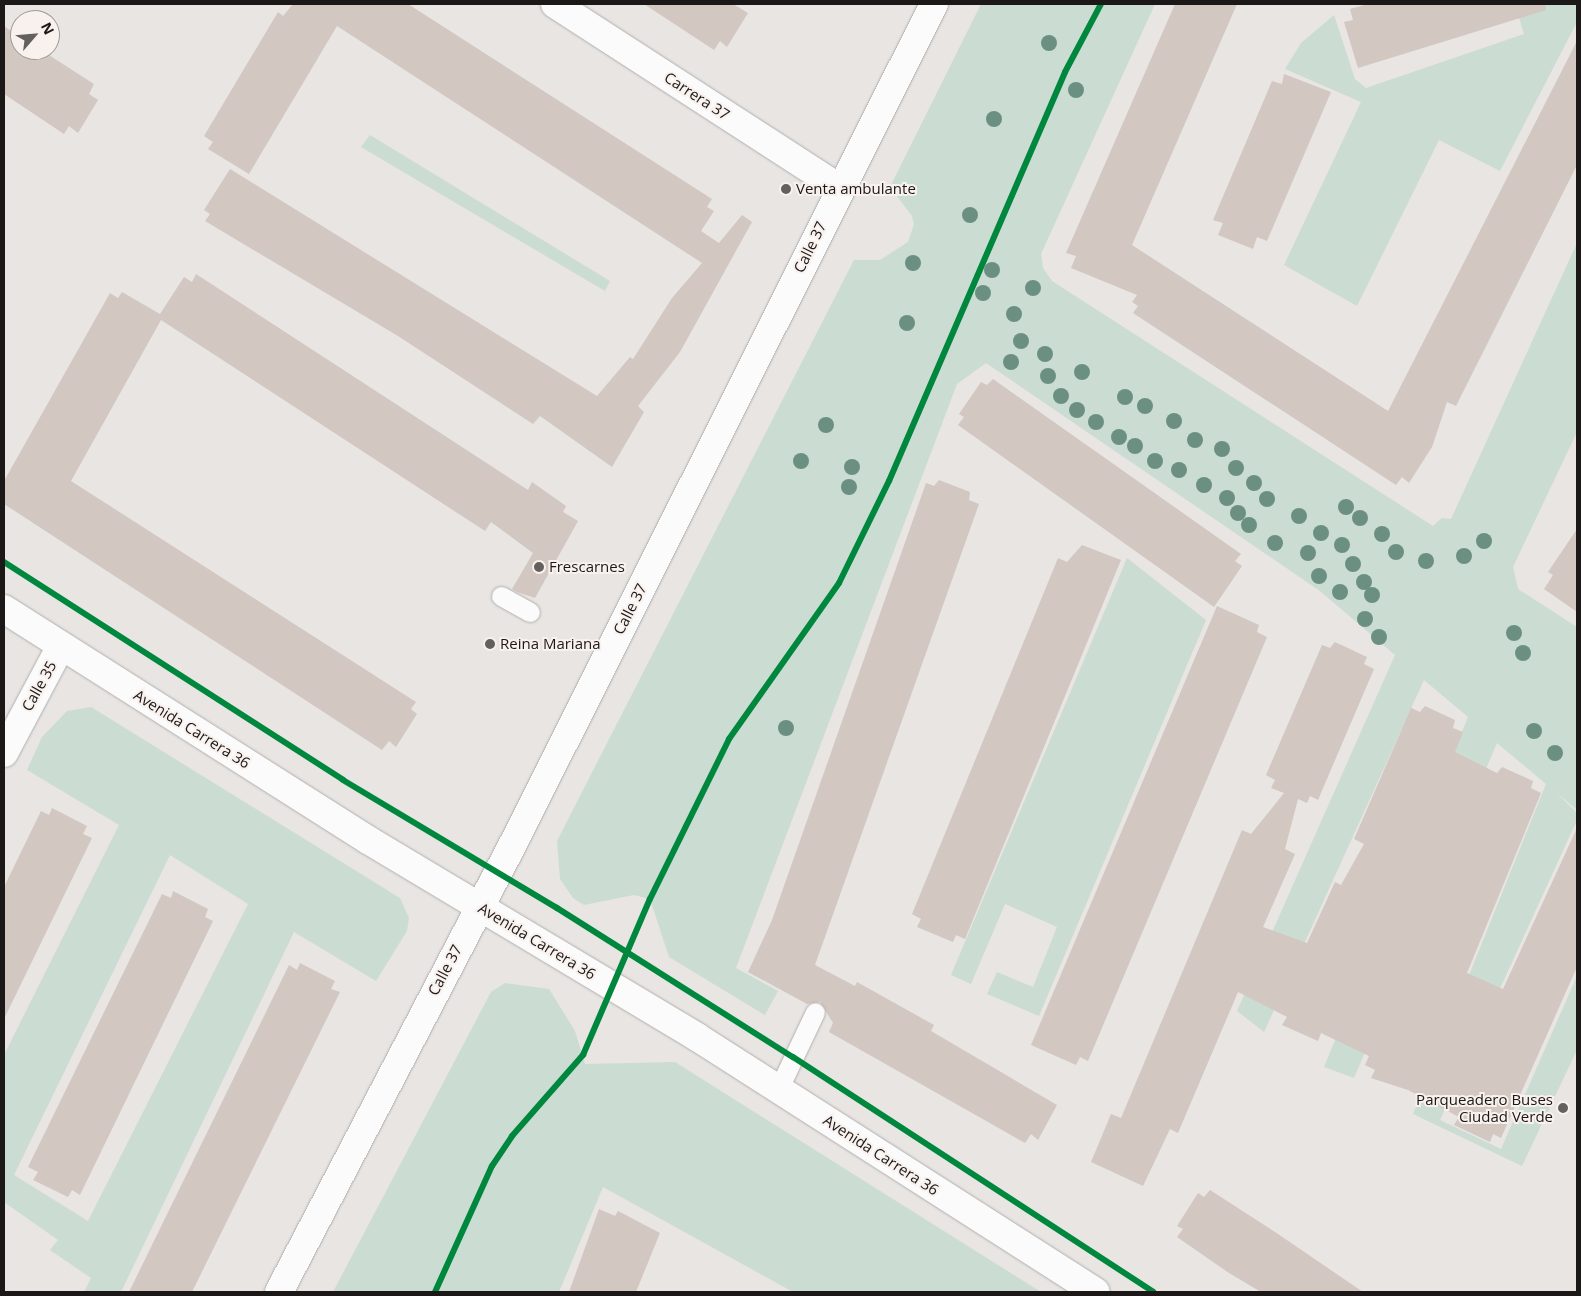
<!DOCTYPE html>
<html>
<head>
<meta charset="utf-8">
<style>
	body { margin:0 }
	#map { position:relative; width:1581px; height:1296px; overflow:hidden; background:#e8e5e3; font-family:"Open Sans",sans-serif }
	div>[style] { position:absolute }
	.green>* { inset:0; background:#cbdcd2 }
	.building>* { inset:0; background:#d2c7c1 }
	.roads { filter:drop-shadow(0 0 1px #b1afad) drop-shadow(0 0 1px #b1afad) }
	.service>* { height:19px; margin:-9.5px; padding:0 9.5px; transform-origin:9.5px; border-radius:9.5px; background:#fcfbfb }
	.minor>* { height:28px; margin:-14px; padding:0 14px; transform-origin:14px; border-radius:14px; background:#fcfbfb }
	.tertiary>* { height:28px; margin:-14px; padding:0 14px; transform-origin:14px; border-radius:14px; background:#fcfbfb }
	.secondary>* { height:28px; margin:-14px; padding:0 14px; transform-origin:14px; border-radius:14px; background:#fcfbfb }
	.cycleway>* { height:6px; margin:-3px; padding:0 3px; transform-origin:3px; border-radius:3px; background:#00873e }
	.trees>* { width:16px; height:16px; margin:-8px; border-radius:50%; background:#6b9082 }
	.dots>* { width:14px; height:14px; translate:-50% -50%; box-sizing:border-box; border:2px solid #f8f1ed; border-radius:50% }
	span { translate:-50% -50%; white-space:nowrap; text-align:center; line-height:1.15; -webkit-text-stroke:4px #f8f1ed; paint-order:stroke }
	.street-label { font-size:15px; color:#1b1817 }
	.poi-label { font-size:15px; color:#1b1817 }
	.left { translate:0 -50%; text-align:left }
	.right { translate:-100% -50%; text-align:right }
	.frame { position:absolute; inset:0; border:5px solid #1b1817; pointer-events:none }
	.north { position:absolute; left:10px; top:10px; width:50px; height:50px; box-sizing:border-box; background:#f8f1ed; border:1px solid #a09a97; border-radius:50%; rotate:63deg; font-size:14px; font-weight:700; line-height:20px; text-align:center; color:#1b1817 }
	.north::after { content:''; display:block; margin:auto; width:18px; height:22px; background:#63605e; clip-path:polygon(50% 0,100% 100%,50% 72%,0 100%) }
</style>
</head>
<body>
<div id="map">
	<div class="green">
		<i style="clip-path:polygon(981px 4px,1155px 4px,1041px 254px,1043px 268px,1052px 281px,1433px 526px,1442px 518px,1451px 519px,1577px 243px,1577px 432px,1513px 567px,1518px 589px,1577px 627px,1577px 810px,1556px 792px,1577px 813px,1577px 820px,1440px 1120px,1501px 1149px,1577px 976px,1577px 1050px,1522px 1166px,1413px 1114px,1546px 784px,1497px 743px,1354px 1078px,1324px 1067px,1468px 717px,1424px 680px,1264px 1032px,1237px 1011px,1395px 655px,1320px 591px,986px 363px,957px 384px,736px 968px,778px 991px,765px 1015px,669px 957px,650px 899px,634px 895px,584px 905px,573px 898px,560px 879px,557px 841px,854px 260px,880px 260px,908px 242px,914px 224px,912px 216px,890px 187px)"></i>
		<i style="clip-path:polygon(1515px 4px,1577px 4px,1577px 22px,1500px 171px,1439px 140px,1357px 306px,1284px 265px,1361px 102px,1285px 69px,1301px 43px,1334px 15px,1355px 79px,1366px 88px,1524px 34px)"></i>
		<i style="clip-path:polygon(370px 135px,610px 281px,605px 291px,361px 147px)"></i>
		<i style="clip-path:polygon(1127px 558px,1206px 620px,1039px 1016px,987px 994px,997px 972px,1033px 987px,1057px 927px,1005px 904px,971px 984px,951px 975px)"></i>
		<i style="clip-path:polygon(evenodd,91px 707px,400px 898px,409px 918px,407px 931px,376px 981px,294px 932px,121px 1292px,84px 1292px,91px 1278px,50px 1250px,58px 1240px,4px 1202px,4px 1055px,119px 825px,27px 770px,42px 737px,67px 711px,91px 707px,170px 855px,248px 904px,88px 1221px,14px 1175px,170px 855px)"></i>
		<i style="clip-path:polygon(505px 983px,549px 989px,575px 1031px,585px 1064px,675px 1062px,1041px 1292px,793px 1292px,603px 1187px,559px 1292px,333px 1292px,491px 992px)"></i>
	</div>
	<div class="building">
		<i style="clip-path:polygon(293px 4px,408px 4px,712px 199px,707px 207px,714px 211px,701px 231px,719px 243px,742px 215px,752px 222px,680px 352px,638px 406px,644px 412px,612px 467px,540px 416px,533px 424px,398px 336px,205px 221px,210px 214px,204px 210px,230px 169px,597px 396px,630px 357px,633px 359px,672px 298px,702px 263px,337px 26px,249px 174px,208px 149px,213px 142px,204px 136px,278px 12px,283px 16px)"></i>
		<i style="clip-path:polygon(644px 4px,733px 4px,748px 13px,727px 47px,720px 41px,714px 50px)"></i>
		<i style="clip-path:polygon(1175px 4px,1237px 4px,1132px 245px,1388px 411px,1577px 41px,1577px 165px,1456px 406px,1447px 402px,1432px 447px,1409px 483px,1402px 477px,1396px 485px,1133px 313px,1138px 306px,1132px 302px,1137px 295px,1071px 268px,1076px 256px,1066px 253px)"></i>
		<i style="clip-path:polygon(1368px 4px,1545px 4px,1546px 10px,1358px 68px,1344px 22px,1353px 20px,1350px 9px)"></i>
		<i style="clip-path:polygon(4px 26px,20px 37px,20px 50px,41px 50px,94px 84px,89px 94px,98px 100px,78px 133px,69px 126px,64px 134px,4px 94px)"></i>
		<i style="clip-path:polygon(1284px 74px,1331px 92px,1267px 241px,1257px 237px,1253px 249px,1218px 235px,1223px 223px,1213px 220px,1272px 81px,1282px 84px)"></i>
		<i style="clip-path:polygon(196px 274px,528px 490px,532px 482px,566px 506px,563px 512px,578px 521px,535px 598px,517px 592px,512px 589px,533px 553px,491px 522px,485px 531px,161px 320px,71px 481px,416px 702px,411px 709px,417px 714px,396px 747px,389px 741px,382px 750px,4px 504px,4px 481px,110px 293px,118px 298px,122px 292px,160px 314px,184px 277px,192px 282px)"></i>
		<i style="clip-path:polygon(993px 379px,1241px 554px,1235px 561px,1242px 566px,1214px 607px,958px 425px,964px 417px,959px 414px,981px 382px,987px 385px)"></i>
		<i style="clip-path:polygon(939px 480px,970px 492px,969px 500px,979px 504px,815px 965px,855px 986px,857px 982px,934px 1025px,931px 1031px,1057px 1105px,1038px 1140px,1031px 1134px,1025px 1143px,829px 1032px,833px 1023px,820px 1002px,807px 1004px,748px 972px,772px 920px,926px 483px,934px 486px)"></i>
		<i style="clip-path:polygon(1577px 529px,1577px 612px,1544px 589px,1553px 575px,1548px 572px)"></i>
		<i style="clip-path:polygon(1082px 545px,1121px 560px,965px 939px,956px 935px,953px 942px,917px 927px,921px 919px,912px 914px,1058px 558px,1067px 562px)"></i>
		<i style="clip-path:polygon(1217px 606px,1259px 625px,1257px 632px,1267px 637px,1088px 1061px,1080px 1057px,1076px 1065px,1031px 1045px)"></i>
		<i style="clip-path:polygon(1335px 642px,1367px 657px,1364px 664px,1374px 669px,1318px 800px,1310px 796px,1307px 803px,1298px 799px,1285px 849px,1295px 854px,1263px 927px,1307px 943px,1335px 882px,1341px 885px,1364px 844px,1354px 839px,1411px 708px,1420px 712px,1425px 706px,1455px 720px,1453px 728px,1463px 732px,1455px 752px,1497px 773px,1502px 767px,1533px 781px,1531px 788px,1541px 793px,1467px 973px,1503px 989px,1577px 828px,1577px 967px,1501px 1138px,1493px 1134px,1490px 1142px,1454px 1125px,1459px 1117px,1408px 1090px,1371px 1078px,1375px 1070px,1365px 1065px,1369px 1056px,1321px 1033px,1318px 1041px,1282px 1025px,1287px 1017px,1238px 992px,1178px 1133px,1170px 1129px,1143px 1186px,1091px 1162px,1111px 1114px,1121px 1118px,1242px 830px,1251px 834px,1284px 793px,1271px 788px,1275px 780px,1266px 775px,1322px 645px,1330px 648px)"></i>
		<i style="clip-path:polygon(52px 808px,87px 826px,83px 834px,92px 838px,4px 1019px,4px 887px,41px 811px,49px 815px)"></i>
		<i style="clip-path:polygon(173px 891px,208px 909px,205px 917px,213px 921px,80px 1195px,72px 1190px,68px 1197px,33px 1180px,38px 1172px,28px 1167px,162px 894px,171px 898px)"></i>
		<i style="clip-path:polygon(300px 963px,335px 981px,331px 989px,340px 992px,192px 1292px,129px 1292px,289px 965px,297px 970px)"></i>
		<i style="clip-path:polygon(1210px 1190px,1278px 1234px,1363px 1292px,1261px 1292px,1229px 1273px,1177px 1237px,1183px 1229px,1177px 1226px,1198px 1193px,1204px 1197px)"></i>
		<i style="clip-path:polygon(599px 1209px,615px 1216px,618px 1211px,660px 1233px,636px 1292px,569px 1292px)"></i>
	</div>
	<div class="roads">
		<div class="service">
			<i style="left:501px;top:596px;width:33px;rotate:29deg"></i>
			<i style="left:778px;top:1090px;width:86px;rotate:-64.6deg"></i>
		</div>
		<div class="minor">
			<i style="left:555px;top:4px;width:338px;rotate:32.9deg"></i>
			<i style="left:4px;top:753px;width:121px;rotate:-62deg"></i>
		</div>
		<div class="tertiary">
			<i style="left:279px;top:1292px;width:512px;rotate:-62.43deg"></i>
			<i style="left:516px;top:838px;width:933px;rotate:-63.38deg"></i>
		</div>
		<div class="secondary">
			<i style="left:4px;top:609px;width:431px;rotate:32.4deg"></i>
			<i style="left:368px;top:840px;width:383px;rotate:30.9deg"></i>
			<i style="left:697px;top:1037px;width:473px;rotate:32.6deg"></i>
		</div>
	</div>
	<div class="cycleway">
		<i style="left:4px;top:562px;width:403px;rotate:32.7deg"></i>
		<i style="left:343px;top:780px;width:249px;rotate:30.9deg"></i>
		<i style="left:557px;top:908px;width:279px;rotate:32.3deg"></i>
		<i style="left:793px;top:1057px;width:430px;rotate:33.1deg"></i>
		<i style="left:435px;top:1292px;width:138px;rotate:-65.7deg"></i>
		<i style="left:492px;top:1166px;width:36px;rotate:-56deg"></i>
		<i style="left:512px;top:1136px;width:108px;rotate:-48.8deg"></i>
		<i style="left:583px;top:1055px;width:170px;rotate:-66.8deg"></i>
		<i style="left:650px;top:899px;width:178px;rotate:-63.7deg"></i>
		<i style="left:729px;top:739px;width:191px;rotate:-54.8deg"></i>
		<i style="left:839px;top:583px;width:114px;rotate:-63.9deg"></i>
		<i style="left:889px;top:481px;width:445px;rotate:-66.7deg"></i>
		<i style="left:1065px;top:72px;width:77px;rotate:-62.1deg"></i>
	</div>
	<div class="trees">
		<i style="left:1049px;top:43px"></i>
		<i style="left:1076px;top:90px"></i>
		<i style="left:994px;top:119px"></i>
		<i style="left:970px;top:215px"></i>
		<i style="left:913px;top:263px"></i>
		<i style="left:992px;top:270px"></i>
		<i style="left:1033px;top:288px"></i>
		<i style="left:983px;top:293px"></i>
		<i style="left:1014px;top:314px"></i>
		<i style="left:907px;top:323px"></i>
		<i style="left:1021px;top:341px"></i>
		<i style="left:1045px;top:354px"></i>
		<i style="left:1011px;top:362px"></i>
		<i style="left:1082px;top:372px"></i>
		<i style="left:1048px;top:376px"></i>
		<i style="left:1061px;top:396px"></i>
		<i style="left:1125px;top:397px"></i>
		<i style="left:1145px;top:406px"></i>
		<i style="left:1077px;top:410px"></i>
		<i style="left:1174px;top:421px"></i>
		<i style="left:1096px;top:422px"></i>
		<i style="left:826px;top:425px"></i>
		<i style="left:1119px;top:437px"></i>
		<i style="left:1195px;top:440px"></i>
		<i style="left:1135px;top:446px"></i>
		<i style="left:1222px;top:449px"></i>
		<i style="left:801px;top:461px"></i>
		<i style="left:1155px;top:461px"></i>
		<i style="left:852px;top:467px"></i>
		<i style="left:1236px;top:468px"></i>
		<i style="left:1179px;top:470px"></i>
		<i style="left:1254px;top:483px"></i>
		<i style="left:1204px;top:485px"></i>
		<i style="left:849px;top:487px"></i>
		<i style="left:1227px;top:498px"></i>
		<i style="left:1267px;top:499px"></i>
		<i style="left:1346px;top:507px"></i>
		<i style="left:1238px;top:513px"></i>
		<i style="left:1299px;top:516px"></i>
		<i style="left:1360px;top:518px"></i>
		<i style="left:1249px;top:525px"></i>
		<i style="left:1321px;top:533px"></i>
		<i style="left:1382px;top:534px"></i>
		<i style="left:1484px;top:541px"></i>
		<i style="left:1275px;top:543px"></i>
		<i style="left:1342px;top:545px"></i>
		<i style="left:1396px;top:552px"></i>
		<i style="left:1308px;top:553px"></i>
		<i style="left:1464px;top:556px"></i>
		<i style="left:1426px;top:561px"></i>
		<i style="left:1353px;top:564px"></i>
		<i style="left:1319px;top:576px"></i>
		<i style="left:1364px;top:582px"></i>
		<i style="left:1340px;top:592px"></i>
		<i style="left:1372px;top:595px"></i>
		<i style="left:1365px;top:619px"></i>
		<i style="left:1514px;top:633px"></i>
		<i style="left:1379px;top:637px"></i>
		<i style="left:1523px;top:653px"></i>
		<i style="left:786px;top:728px"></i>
		<i style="left:1534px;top:731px"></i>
		<i style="left:1555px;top:753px"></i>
	</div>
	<div class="dots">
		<i style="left:786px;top:189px;background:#63605e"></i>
		<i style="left:539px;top:567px;background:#63605e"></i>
		<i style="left:490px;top:644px;background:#63605e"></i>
		<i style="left:1563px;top:1108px;background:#63605e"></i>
	</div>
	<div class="street-label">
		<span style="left:697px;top:96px;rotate:33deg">Carrera 37</span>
		<span style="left:810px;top:247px;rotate:-64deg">Calle 37</span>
		<span style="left:630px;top:609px;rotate:-63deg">Calle 37</span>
		<span style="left:39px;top:686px;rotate:-61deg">Calle 35</span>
		<span style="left:192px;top:729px;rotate:32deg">Avenida Carrera 36</span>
		<span style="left:537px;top:941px;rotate:31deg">Avenida Carrera 36</span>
		<span style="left:445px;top:970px;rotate:-62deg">Calle 37</span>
		<span style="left:881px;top:1155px;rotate:33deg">Avenida Carrera 36</span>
	</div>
	<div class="poi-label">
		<span class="left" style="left:796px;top:189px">Venta ambulante</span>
		<span class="left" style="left:549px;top:567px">Frescarnes</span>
		<span class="left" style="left:500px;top:644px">Reina Mariana</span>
		<span class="right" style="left:1553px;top:1108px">Parqueadero Buses<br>Ciudad Verde</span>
	</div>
	<div class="frame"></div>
	<div class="north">N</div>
</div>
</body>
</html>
